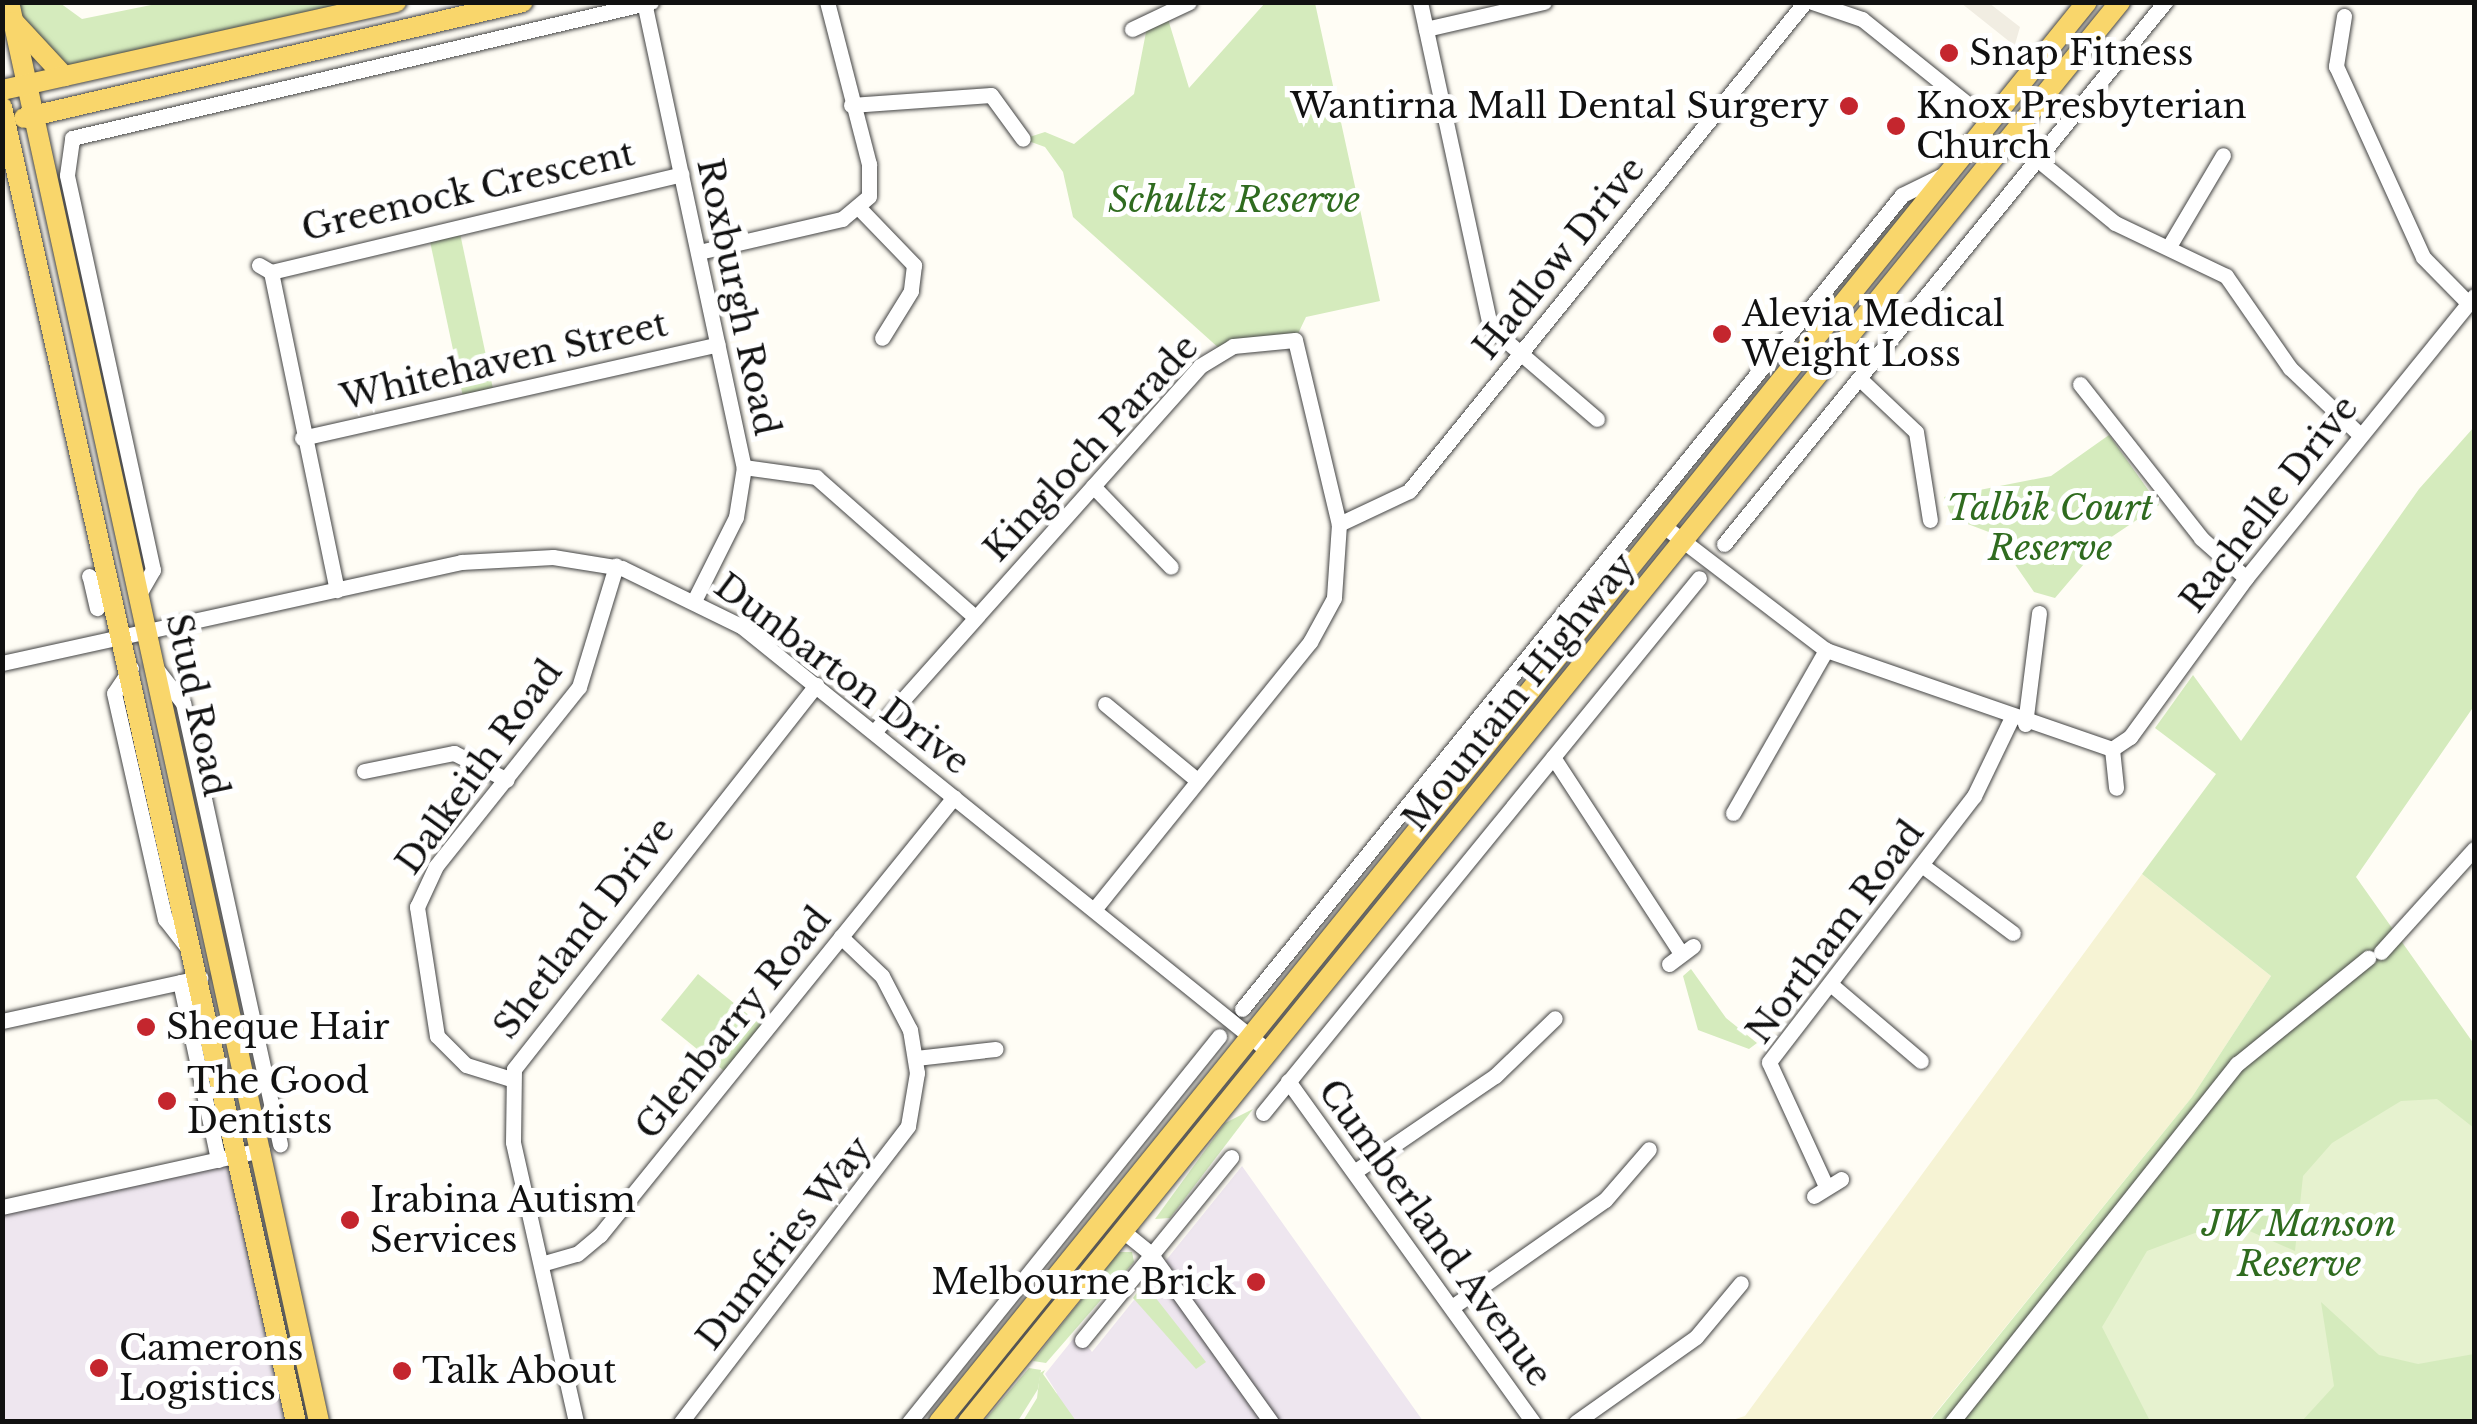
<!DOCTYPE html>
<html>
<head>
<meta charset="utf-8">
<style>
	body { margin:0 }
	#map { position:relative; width:2477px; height:1424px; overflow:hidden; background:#fffdf5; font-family:"Libre Baskerville",serif }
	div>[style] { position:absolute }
	.industrial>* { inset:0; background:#eee6ef }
	.farmland>* { inset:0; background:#f6f3d4 }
	.green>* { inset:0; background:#d5ebbd; transform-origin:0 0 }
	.pitch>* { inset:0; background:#e6f2cf }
	.plaza>* { inset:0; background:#f1ede2 }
	.roads { filter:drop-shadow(0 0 2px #444) drop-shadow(0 0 2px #444) }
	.minor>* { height:15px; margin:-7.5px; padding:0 7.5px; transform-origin:7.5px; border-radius:7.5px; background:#fff }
	.major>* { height:20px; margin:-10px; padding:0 10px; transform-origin:10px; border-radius:10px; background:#f9d66b }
	.dots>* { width:28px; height:28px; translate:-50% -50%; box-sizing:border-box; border:5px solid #fff; border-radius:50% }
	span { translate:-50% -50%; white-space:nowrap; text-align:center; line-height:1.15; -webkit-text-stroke:10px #fff; paint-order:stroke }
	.poi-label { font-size:35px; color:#111 }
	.left { translate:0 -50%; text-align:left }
	.right { translate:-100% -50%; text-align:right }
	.street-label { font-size:35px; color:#111 }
	.park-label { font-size:35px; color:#2f6b1f; font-style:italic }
	.frame { position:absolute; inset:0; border:5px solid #111; pointer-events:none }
</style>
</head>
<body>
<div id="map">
	<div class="industrial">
		<i style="clip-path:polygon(239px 1155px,296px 1421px,3px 1421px,2px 1207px)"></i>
		<i style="clip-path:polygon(1242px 1166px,1423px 1421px,1035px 1422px,1057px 1393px,1045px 1374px,1078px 1333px,1092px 1352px)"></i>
	</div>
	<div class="farmland">
		<i style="clip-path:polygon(2142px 874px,2271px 976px,2192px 1097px,1929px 1421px,1726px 1422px,1745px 1416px)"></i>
	</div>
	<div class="green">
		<i style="clip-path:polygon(9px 3px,60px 3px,82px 19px,161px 3px,396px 3px,64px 76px)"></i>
		<i style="clip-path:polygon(1265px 3px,1315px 3px,1380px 301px,1306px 317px,1295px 340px,1221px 350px,1073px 217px,1063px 172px,1045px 147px,1023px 139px,1045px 132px,1074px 144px,1134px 94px,1147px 27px,1168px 19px,1189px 88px)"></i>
		<i style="left:458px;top:224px;width:174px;height:31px;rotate:78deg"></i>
		<i style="clip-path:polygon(2474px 427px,2474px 706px,2356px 877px,2474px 1044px,2474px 1421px,1929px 1422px,2192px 1097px,2271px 976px,2142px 874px,2216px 774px,2155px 728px,2193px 675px,2241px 741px,2419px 489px)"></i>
		<i style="clip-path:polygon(2109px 435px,2159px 505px,2101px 544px,2055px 598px,2034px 592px,1994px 534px,1952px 518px,1944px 497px,2051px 476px)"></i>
		<i style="clip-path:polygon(1691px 969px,1726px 1018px,1757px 1043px,1749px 1049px,1698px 1030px,1683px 976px)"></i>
		<i style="left:698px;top:974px;width:87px;height:59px;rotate:39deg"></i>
		<i style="clip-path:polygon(1253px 1109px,1170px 1218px,1155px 1219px,1225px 1123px)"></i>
		<i style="clip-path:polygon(1119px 1252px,1132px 1252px,1134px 1262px,1046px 1363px,1033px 1361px)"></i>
		<i style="clip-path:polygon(1144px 1283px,1206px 1362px,1196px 1369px,1133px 1298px)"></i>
		<i style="clip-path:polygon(1029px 1368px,1041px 1370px,1038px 1389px,1018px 1421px,984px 1421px)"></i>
		<i style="clip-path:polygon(1045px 1370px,1043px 1374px,1076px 1421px,1023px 1421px,1037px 1398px,1040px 1373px)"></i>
	</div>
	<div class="pitch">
		<i style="clip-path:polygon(2437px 1099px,2474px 1128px,2474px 1354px,2418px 1364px,2379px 1355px,2321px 1302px,2334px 1386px,2302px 1421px,2150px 1421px,2102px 1327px,2147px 1251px,2227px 1221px,2295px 1251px,2303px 1176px,2332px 1143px,2401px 1101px)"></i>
	</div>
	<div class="plaza">
		<i style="clip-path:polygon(1961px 3px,1989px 3px,2020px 27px,2012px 55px,2010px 42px)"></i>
	</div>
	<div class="roads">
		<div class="minor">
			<i style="left:644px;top:2px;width:476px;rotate:77.9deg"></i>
			<i style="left:744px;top:467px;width:51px;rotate:99.1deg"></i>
			<i style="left:736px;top:517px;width:89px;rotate:116.6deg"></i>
			<i style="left:1420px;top:2px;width:332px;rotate:77.8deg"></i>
			<i style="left:1490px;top:327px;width:141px;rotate:40.7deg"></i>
			<i style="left:1812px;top:2px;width:53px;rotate:18.8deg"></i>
			<i style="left:1862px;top:19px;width:164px;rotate:38.8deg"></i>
			<i style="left:2344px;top:16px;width:51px;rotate:99.1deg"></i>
			<i style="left:2336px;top:66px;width:210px;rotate:65.5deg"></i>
			<i style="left:2423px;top:257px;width:64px;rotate:45.6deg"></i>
			<i style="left:1132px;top:29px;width:63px;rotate:-25.3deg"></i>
			<i style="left:1426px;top:29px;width:121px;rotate:-12.9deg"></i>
			<i style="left:851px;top:105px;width:140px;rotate:-4.1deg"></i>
			<i style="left:991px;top:95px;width:54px;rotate:54deg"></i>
			<i style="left:2038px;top:160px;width:99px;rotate:39.3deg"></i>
			<i style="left:2115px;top:223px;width:123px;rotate:25.5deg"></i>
			<i style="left:2226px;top:276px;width:112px;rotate:55.2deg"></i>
			<i style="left:2290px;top:368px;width:95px;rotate:43.7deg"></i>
			<i style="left:860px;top:209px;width:78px;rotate:46deg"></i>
			<i style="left:914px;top:265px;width:26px;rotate:97deg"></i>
			<i style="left:911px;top:291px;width:55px;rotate:121.7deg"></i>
			<i style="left:2171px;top:243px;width:102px;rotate:-59.4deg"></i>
			<i style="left:699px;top:252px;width:147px;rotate:-13deg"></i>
			<i style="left:842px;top:219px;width:35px;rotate:-40deg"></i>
			<i style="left:869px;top:196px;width:32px;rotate:-90deg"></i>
			<i style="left:869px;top:164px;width:167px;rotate:-104.5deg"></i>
			<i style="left:259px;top:265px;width:14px;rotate:30deg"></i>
			<i style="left:271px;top:272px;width:325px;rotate:78.3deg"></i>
			<i style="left:271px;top:272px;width:422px;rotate:-13.4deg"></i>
			<i style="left:1860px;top:379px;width:77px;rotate:43.4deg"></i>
			<i style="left:1916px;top:432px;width:89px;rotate:81deg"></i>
			<i style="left:2080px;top:384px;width:196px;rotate:51.8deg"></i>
			<i style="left:2201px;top:538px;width:60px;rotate:41.6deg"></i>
			<i style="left:302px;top:438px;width:426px;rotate:-12.7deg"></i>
			<i style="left:744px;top:467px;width:73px;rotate:7.9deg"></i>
			<i style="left:816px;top:477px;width:212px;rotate:41.4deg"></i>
			<i style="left:1093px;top:486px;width:112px;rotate:46.1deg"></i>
			<i style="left:1339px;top:524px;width:77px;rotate:-25.2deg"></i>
			<i style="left:1409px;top:491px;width:629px;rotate:-51deg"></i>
			<i style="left:1665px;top:527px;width:203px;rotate:37.4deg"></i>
			<i style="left:1826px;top:650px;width:303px;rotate:19.1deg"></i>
			<i style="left:2112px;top:749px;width:22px;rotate:-34deg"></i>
			<i style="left:2130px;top:737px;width:197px;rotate:-53.9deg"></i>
			<i style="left:2246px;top:578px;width:363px;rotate:-51deg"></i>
			<i style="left:1724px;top:544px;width:699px;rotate:-50.87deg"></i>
			<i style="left:89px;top:576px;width:36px;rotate:48deg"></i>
			<i style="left:90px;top:578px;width:31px;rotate:77deg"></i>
			<i style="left:139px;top:594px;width:28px;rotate:-60deg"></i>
			<i style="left:153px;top:570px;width:404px;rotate:-102.3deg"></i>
			<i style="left:67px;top:175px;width:37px;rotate:-82deg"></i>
			<i style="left:72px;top:138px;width:595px;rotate:-13.22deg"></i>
			<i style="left:2px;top:663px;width:470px;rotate:-12.4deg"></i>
			<i style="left:461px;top:562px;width:92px;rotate:-3.1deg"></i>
			<i style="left:553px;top:557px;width:70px;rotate:9.1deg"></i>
			<i style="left:622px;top:568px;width:132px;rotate:26deg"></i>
			<i style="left:741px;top:626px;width:677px;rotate:38.88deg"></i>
			<i style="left:155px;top:667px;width:46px;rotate:52.1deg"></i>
			<i style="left:183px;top:703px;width:452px;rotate:77.6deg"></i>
			<i style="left:131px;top:668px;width:30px;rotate:124deg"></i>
			<i style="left:114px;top:693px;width:232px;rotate:77.3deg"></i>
			<i style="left:165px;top:919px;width:39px;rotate:52deg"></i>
			<i style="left:1105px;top:704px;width:119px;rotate:39.6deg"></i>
			<i style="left:2025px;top:724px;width:112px;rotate:-82.8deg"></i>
			<i style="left:874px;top:732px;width:490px;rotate:-48.3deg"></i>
			<i style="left:1200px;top:366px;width:39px;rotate:-31deg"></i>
			<i style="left:1233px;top:346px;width:62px;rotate:-5.5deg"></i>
			<i style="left:1295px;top:340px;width:189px;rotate:76.6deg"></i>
			<i style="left:1339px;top:524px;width:74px;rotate:93.9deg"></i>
			<i style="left:1334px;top:598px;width:50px;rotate:118.6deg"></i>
			<i style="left:1310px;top:642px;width:344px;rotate:128.9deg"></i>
			<i style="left:2112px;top:749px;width:39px;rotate:84deg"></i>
			<i style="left:1553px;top:757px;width:230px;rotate:56.9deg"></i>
			<i style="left:364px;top:771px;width:92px;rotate:-11.3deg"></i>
			<i style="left:454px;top:753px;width:59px;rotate:27deg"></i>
			<i style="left:1733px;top:813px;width:188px;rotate:-60.3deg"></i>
			<i style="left:1923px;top:866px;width:112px;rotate:36.7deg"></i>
			<i style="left:2381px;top:952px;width:139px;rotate:-47.9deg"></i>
			<i style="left:1669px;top:964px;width:30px;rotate:-37deg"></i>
			<i style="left:180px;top:982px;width:182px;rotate:77.9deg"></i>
			<i style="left:1834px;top:987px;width:114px;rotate:40.4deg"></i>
			<i style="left:1242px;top:1009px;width:1048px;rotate:-50.96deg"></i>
			<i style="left:1902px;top:195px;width:55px;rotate:-26.1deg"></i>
			<i style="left:2px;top:1021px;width:203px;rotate:-12.3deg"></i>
			<i style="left:916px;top:1058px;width:80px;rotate:-6.5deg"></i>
			<i style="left:511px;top:1079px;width:47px;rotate:-162.7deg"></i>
			<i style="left:466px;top:1065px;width:41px;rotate:-135deg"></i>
			<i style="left:437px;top:1036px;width:131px;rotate:-98.8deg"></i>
			<i style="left:417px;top:907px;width:45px;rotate:-65.1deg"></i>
			<i style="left:436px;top:866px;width:229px;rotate:-51.4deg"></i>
			<i style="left:579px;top:687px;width:127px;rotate:-73deg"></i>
			<i style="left:1288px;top:1081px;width:420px;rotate:54.3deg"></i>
			<i style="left:1263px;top:1113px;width:690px;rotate:-50.82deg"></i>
			<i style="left:1357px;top:1170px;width:167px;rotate:-34.3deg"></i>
			<i style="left:1495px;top:1076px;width:83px;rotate:-44deg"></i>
			<i style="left:1825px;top:1184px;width:134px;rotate:-114.7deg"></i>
			<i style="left:1769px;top:1062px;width:336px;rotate:-52.4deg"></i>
			<i style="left:1974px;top:796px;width:85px;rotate:-64.3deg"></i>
			<i style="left:1814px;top:1196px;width:32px;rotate:-32deg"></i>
			<i style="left:2px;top:1207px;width:266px;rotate:-12.4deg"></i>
			<i style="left:1124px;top:1232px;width:33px;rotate:39deg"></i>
			<i style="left:1150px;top:1253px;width:208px;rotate:54.4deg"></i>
			<i style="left:541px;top:1264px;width:37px;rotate:-16deg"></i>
			<i style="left:577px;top:1254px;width:30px;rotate:-40deg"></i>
			<i style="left:600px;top:1235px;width:563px;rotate:-51.05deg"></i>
			<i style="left:1452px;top:1307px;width:187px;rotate:-35deg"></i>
			<i style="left:1605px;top:1200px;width:67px;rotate:-49.2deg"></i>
			<i style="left:1082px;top:1340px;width:236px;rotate:-50.8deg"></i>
			<i style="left:576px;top:1422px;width:287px;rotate:-102.7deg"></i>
			<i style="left:513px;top:1142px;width:73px;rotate:-89.2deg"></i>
			<i style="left:514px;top:1069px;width:489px;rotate:-51.8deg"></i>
			<i style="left:681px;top:1422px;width:373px;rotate:-52.5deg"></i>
			<i style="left:908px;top:1126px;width:54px;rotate:-80.4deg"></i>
			<i style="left:917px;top:1073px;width:44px;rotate:-99.2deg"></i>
			<i style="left:910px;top:1030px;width:61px;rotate:-117.4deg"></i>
			<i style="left:882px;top:976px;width:57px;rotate:-136.4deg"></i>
			<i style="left:909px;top:1422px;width:495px;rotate:-51.2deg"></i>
			<i style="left:1576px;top:1422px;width:147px;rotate:-35.3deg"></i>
			<i style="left:1696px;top:1337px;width:70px;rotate:-50.2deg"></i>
			<i style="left:1952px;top:1422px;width:458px;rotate:-51.5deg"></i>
			<i style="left:2237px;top:1064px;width:169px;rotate:-39deg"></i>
		</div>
		<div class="major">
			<i style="left:9px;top:2px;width:1453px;rotate:77.68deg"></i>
			<i style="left:14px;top:22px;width:74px;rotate:47.2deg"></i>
			<i style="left:2px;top:90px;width:404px;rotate:-12.6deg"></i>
			<i style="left:2px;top:107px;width:1347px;rotate:77.4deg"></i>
			<i style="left:24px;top:118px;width:512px;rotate:-13.09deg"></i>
			<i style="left:939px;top:1422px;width:1826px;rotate:-51.05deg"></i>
			<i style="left:968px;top:1422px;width:1829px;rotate:-50.95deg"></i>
		</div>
	</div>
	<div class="dots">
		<i style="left:1949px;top:53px;background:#c4262e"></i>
		<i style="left:1849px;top:106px;background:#c4262e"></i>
		<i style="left:1896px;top:126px;background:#c4262e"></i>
		<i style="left:1722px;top:334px;background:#c4262e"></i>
		<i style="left:146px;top:1027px;background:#c4262e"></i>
		<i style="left:167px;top:1101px;background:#c4262e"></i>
		<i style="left:350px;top:1220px;background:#c4262e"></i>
		<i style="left:1256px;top:1282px;background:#c4262e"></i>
		<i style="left:99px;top:1368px;background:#c4262e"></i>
		<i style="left:402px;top:1371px;background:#c4262e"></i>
	</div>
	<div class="poi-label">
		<span class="left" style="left:1969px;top:53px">Snap Fitness</span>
		<span class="right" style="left:1829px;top:106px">Wantirna Mall Dental Surgery</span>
		<span class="left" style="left:1916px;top:126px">Knox Presbyterian<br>Church</span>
		<span class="left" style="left:1742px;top:334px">Alevia Medical<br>Weight Loss</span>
		<span class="left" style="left:166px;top:1027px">Sheque Hair</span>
		<span class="left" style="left:187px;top:1101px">The Good<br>Dentists</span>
		<span class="left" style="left:370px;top:1220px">Irabina Autism<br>Services</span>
		<span class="right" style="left:1236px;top:1282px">Melbourne Brick</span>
		<span class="left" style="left:119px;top:1368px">Camerons<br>Logistics</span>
		<span class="left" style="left:422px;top:1371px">Talk About</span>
	</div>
	<div class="street-label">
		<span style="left:468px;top:191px;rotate:-13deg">Greenock Crescent</span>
		<span style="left:1559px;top:258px;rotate:-51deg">Hadlow Drive</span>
		<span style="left:738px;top:297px;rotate:78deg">Roxburgh Road</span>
		<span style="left:504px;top:361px;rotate:-13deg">Whitehaven Street</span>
		<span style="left:1091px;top:448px;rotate:-47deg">Kingloch Parade</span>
		<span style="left:2269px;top:504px;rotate:-52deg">Rachelle Drive</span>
		<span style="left:842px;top:674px;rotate:37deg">Dunbarton Drive</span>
		<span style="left:1519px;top:692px;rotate:-51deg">Mountain Highway</span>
		<span style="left:197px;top:705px;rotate:78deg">Stud Road</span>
		<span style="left:479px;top:767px;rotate:-54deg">Dalkeith Road</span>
		<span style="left:584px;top:928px;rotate:-52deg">Shetland Drive</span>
		<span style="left:1835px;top:932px;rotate:-53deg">Northam Road</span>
		<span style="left:733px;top:1023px;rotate:-51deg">Glenbarry Road</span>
		<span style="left:1435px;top:1233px;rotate:54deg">Cumberland Avenue</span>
		<span style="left:784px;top:1243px;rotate:-52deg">Dumfries Way</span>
	</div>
	<div class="park-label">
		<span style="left:1234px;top:200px">Schultz Reserve</span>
		<span style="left:2050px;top:528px">Talbik Court<br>Reserve</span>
		<span style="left:2299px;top:1244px">JW Manson<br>Reserve</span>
	</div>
	<div class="frame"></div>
</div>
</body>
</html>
